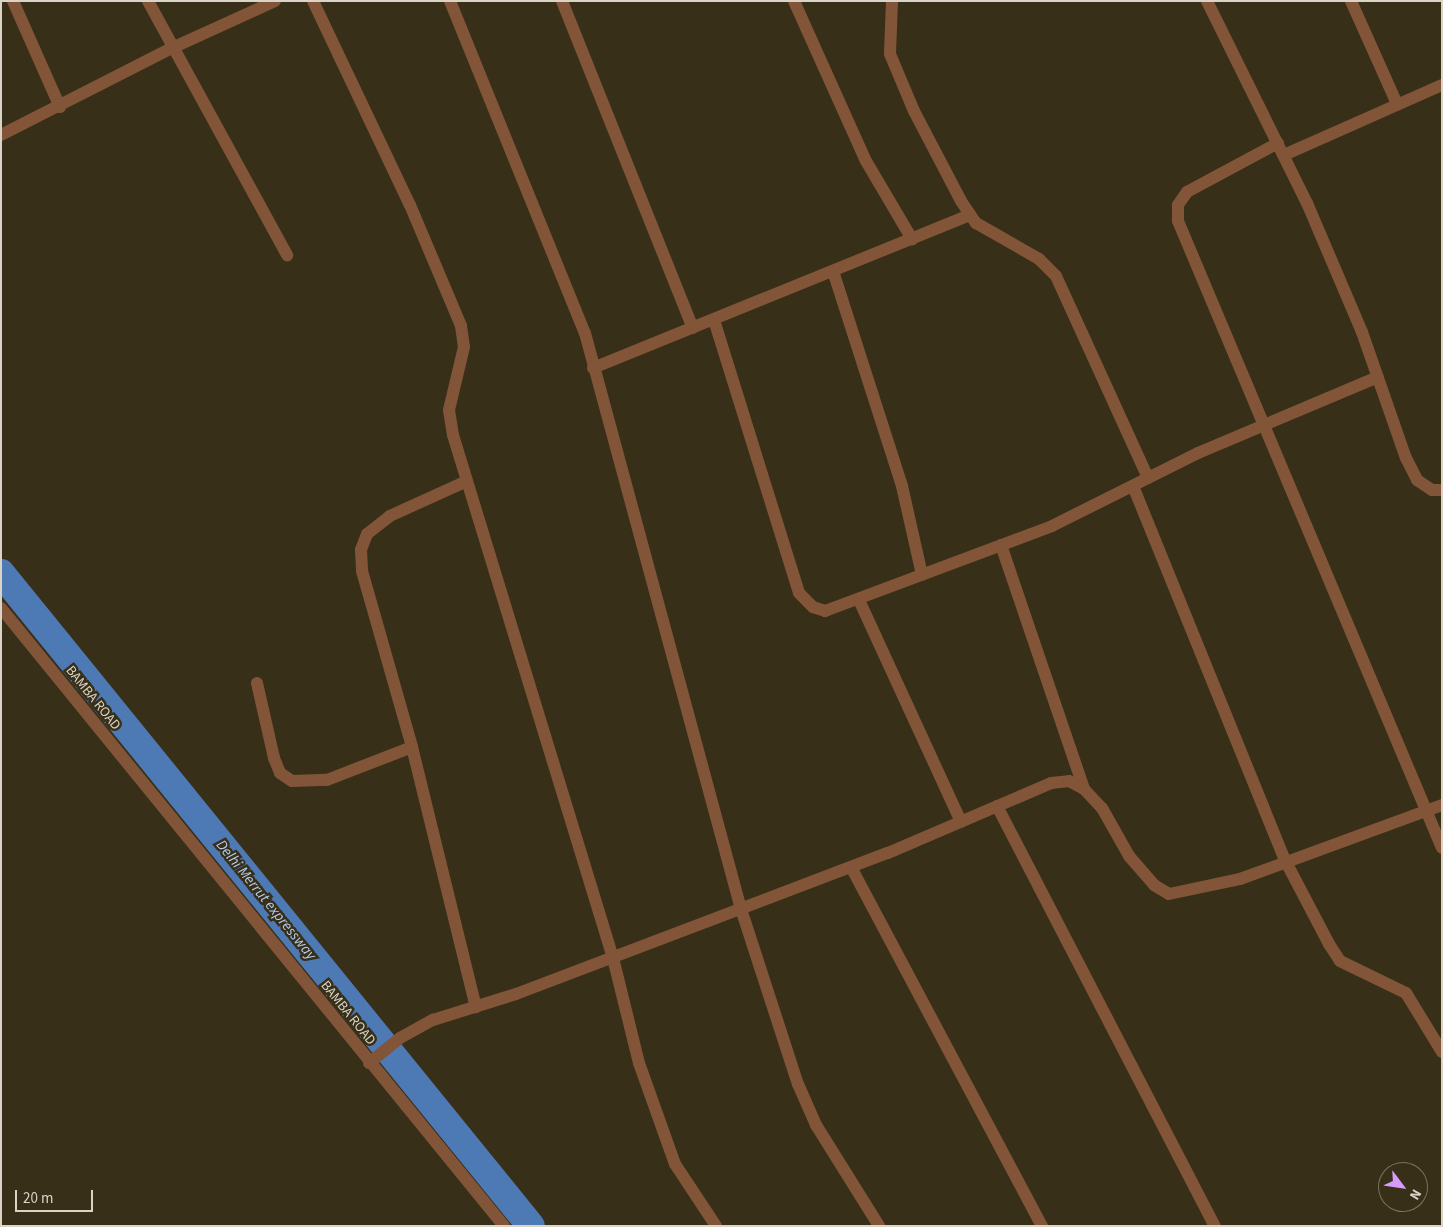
<!DOCTYPE html>
<html>
<head>
<meta charset="utf-8">
<style>
	body { margin:0 }
	#map { position:relative; width:1443px; height:1227px; overflow:hidden; background:#382f19; font-family:"Source Sans 3",sans-serif }
	div>[style] { position:absolute }
	.canal>* { height:28px; margin:-14px; padding:0 14px; transform-origin:14px; border-radius:14px; background:#4d79b5 }
	.minor>* { height:12px; margin:-6px; padding:0 6px; transform-origin:6px; border-radius:6px; background:#835538 }
	.tertiary>* { height:12px; margin:-6px; padding:0 6px; transform-origin:6px; border-radius:6px; background:#835538 }
	span { translate:-50% -50%; white-space:nowrap; text-align:center; line-height:1.15; -webkit-text-stroke:5px #382f19; paint-order:stroke }
	.street-label { font-size:14px; color:#d9d4c6 }
	.water-label { font-size:15px; color:#b4cdef; font-style:italic }
	.frame { position:absolute; inset:0; border:2px solid #d9d4c6; pointer-events:none }
	.north { position:absolute; left:1378px; top:1162px; width:50px; height:50px; box-sizing:border-box; background:#382f19; border:1px solid #78715e; border-radius:50%; rotate:121deg; font-size:14px; font-weight:700; line-height:20px; text-align:center; color:#d9d4c6 }
	.north::after { content:''; display:block; margin:auto; width:18px; height:22px; background:#d79bf9; clip-path:polygon(50% 0,100% 100%,50% 72%,0 100%) }
	.scale { position:absolute; left:15px; top:1190px; width:78px; height:22px; box-sizing:border-box; border:2px solid #d9d4c6; border-top:0; padding-left:6px; font-size:15px; line-height:18px; white-space:nowrap; color:#d9d4c6; -webkit-text-stroke:4px #382f19; paint-order:stroke }
</style>
</head>
<body>
<div id="map">
	<div class="canal">
		<i style="left:1px;top:573px;width:841px;rotate:50.94deg"></i>
	</div>
	<div class="minor">
		<i style="left:13px;top:1px;width:116px;rotate:66.1deg"></i>
		<i style="left:148px;top:1px;width:290px;rotate:61.3deg"></i>
		<i style="left:313px;top:1px;width:226px;rotate:64.6deg"></i>
		<i style="left:410px;top:205px;width:131px;rotate:67.1deg"></i>
		<i style="left:461px;top:326px;width:21px;rotate:82deg"></i>
		<i style="left:464px;top:347px;width:65px;rotate:103.4deg"></i>
		<i style="left:449px;top:410px;width:25px;rotate:81deg"></i>
		<i style="left:453px;top:435px;width:547px;rotate:72.99deg"></i>
		<i style="left:613px;top:958px;width:108px;rotate:76.1deg"></i>
		<i style="left:639px;top:1063px;width:107px;rotate:70.4deg"></i>
		<i style="left:675px;top:1164px;width:74px;rotate:56.5deg"></i>
		<i style="left:450px;top:1px;width:358px;rotate:67.9deg"></i>
		<i style="left:585px;top:333px;width:597px;rotate:74.85deg"></i>
		<i style="left:741px;top:909px;width:184px;rotate:72deg"></i>
		<i style="left:798px;top:1084px;width:45px;rotate:66.3deg"></i>
		<i style="left:816px;top:1125px;width:119px;rotate:58deg"></i>
		<i style="left:562px;top:1px;width:352px;rotate:68.2deg"></i>
		<i style="left:794px;top:1px;width:175px;rotate:65.8deg"></i>
		<i style="left:866px;top:161px;width:91px;rotate:59.5deg"></i>
		<i style="left:892px;top:1px;width:53px;rotate:92.2deg"></i>
		<i style="left:890px;top:54px;width:62px;rotate:67.2deg"></i>
		<i style="left:914px;top:111px;width:102px;rotate:62.4deg"></i>
		<i style="left:961px;top:201px;width:27px;rotate:56deg"></i>
		<i style="left:976px;top:223px;width:73px;rotate:29.7deg"></i>
		<i style="left:1039px;top:259px;width:24px;rotate:45deg"></i>
		<i style="left:1056px;top:276px;width:222px;rotate:65.5deg"></i>
		<i style="left:1207px;top:1px;width:225px;rotate:63.7deg"></i>
		<i style="left:1307px;top:203px;width:140px;rotate:66.9deg"></i>
		<i style="left:1362px;top:332px;width:133px;rotate:70.8deg"></i>
		<i style="left:1406px;top:458px;width:25px;rotate:63deg"></i>
		<i style="left:1417px;top:480px;width:18px;rotate:34deg"></i>
		<i style="left:1432px;top:490px;width:10px"></i>
		<i style="left:1351px;top:1px;width:113px;rotate:65.9deg"></i>
		<i style="left:1px;top:135px;width:192px;rotate:-27deg"></i>
		<i style="left:172px;top:48px;width:113px;rotate:-24.5deg"></i>
		<i style="left:1278px;top:143px;width:103px;rotate:151.7deg"></i>
		<i style="left:1187px;top:192px;width:16px;rotate:125deg"></i>
		<i style="left:1178px;top:205px;width:16px;rotate:90deg"></i>
		<i style="left:1178px;top:221px;width:680px;rotate:67.17deg"></i>
		<i style="left:1284px;top:155px;width:173px;rotate:-23.9deg"></i>
		<i style="left:833px;top:271px;width:226px;rotate:72.2deg"></i>
		<i style="left:902px;top:486px;width:91px;rotate:77.3deg"></i>
		<i style="left:714px;top:320px;width:286px;rotate:72.7deg"></i>
		<i style="left:799px;top:593px;width:20px;rotate:45deg"></i>
		<i style="left:813px;top:607px;width:13px;rotate:18deg"></i>
		<i style="left:825px;top:611px;width:242px;rotate:-20.5deg"></i>
		<i style="left:1052px;top:526px;width:163px;rotate:-26.6deg"></i>
		<i style="left:1198px;top:453px;width:195px;rotate:-22.9deg"></i>
		<i style="left:593px;top:368px;width:407px;rotate:-22.1deg"></i>
		<i style="left:467px;top:481px;width:85px;rotate:155.6deg"></i>
		<i style="left:390px;top:516px;width:29px;rotate:142deg"></i>
		<i style="left:367px;top:534px;width:17px;rotate:111deg"></i>
		<i style="left:361px;top:550px;width:21px;rotate:87deg"></i>
		<i style="left:362px;top:571px;width:183px;rotate:74.1deg"></i>
		<i style="left:412px;top:747px;width:268px;rotate:76.2deg"></i>
		<i style="left:1133px;top:486px;width:406px;rotate:67.9deg"></i>
		<i style="left:1286px;top:862px;width:93px;rotate:62.3deg"></i>
		<i style="left:1329px;top:944px;width:20px;rotate:57deg"></i>
		<i style="left:1340px;top:961px;width:73px;rotate:25.9deg"></i>
		<i style="left:1406px;top:993px;width:69px;rotate:58.6deg"></i>
		<i style="left:1001px;top:545px;width:258px;rotate:71.2deg"></i>
		<i style="left:859px;top:600px;width:244px;rotate:65.3deg"></i>
		<i style="left:257px;top:683px;width:77px;rotate:77.2deg"></i>
		<i style="left:274px;top:758px;width:16px;rotate:68deg"></i>
		<i style="left:280px;top:773px;width:14px;rotate:34deg"></i>
		<i style="left:292px;top:781px;width:35px;rotate:-2deg"></i>
		<i style="left:327px;top:780px;width:91px;rotate:-21.2deg"></i>
		<i style="left:997px;top:806px;width:473px;rotate:62.6deg"></i>
		<i style="left:851px;top:867px;width:407px;rotate:62deg"></i>
		<i style="left:369px;top:1063px;width:40px;rotate:-39deg"></i>
		<i style="left:400px;top:1038px;width:38px;rotate:-29deg"></i>
		<i style="left:433px;top:1020px;width:87px;rotate:-17.4deg"></i>
		<i style="left:516px;top:994px;width:398px;rotate:-20.8deg"></i>
		<i style="left:888px;top:853px;width:177px;rotate:-23.2deg"></i>
		<i style="left:1051px;top:783px;width:18px;rotate:-6deg"></i>
		<i style="left:1069px;top:781px;width:17px;rotate:28deg"></i>
		<i style="left:1084px;top:789px;width:26px;rotate:47deg"></i>
		<i style="left:1102px;top:808px;width:55px;rotate:60.6deg"></i>
		<i style="left:1129px;top:856px;width:38px;rotate:49deg"></i>
		<i style="left:1154px;top:885px;width:17px;rotate:31deg"></i>
		<i style="left:1169px;top:894px;width:73px;rotate:-11.9deg"></i>
		<i style="left:1240px;top:879px;width:215px;rotate:-20.1deg"></i>
	</div>
	<div class="tertiary">
		<i style="left:1px;top:608px;width:797px;rotate:50.86deg"></i>
	</div>
	<div class="street-label">
		<span style="left:93px;top:698px;rotate:51deg">BAMBA ROAD</span>
		<span style="left:348px;top:1013px;rotate:51deg">BAMBA ROAD</span>
	</div>
	<div class="water-label">
		<span style="left:266px;top:900px;rotate:51deg">Delhi Merrut expressway</span>
	</div>
	<div class="frame"></div>
	<div class="north">N</div>
	<div class="scale">20 m</div>
</div>
</body>
</html>
